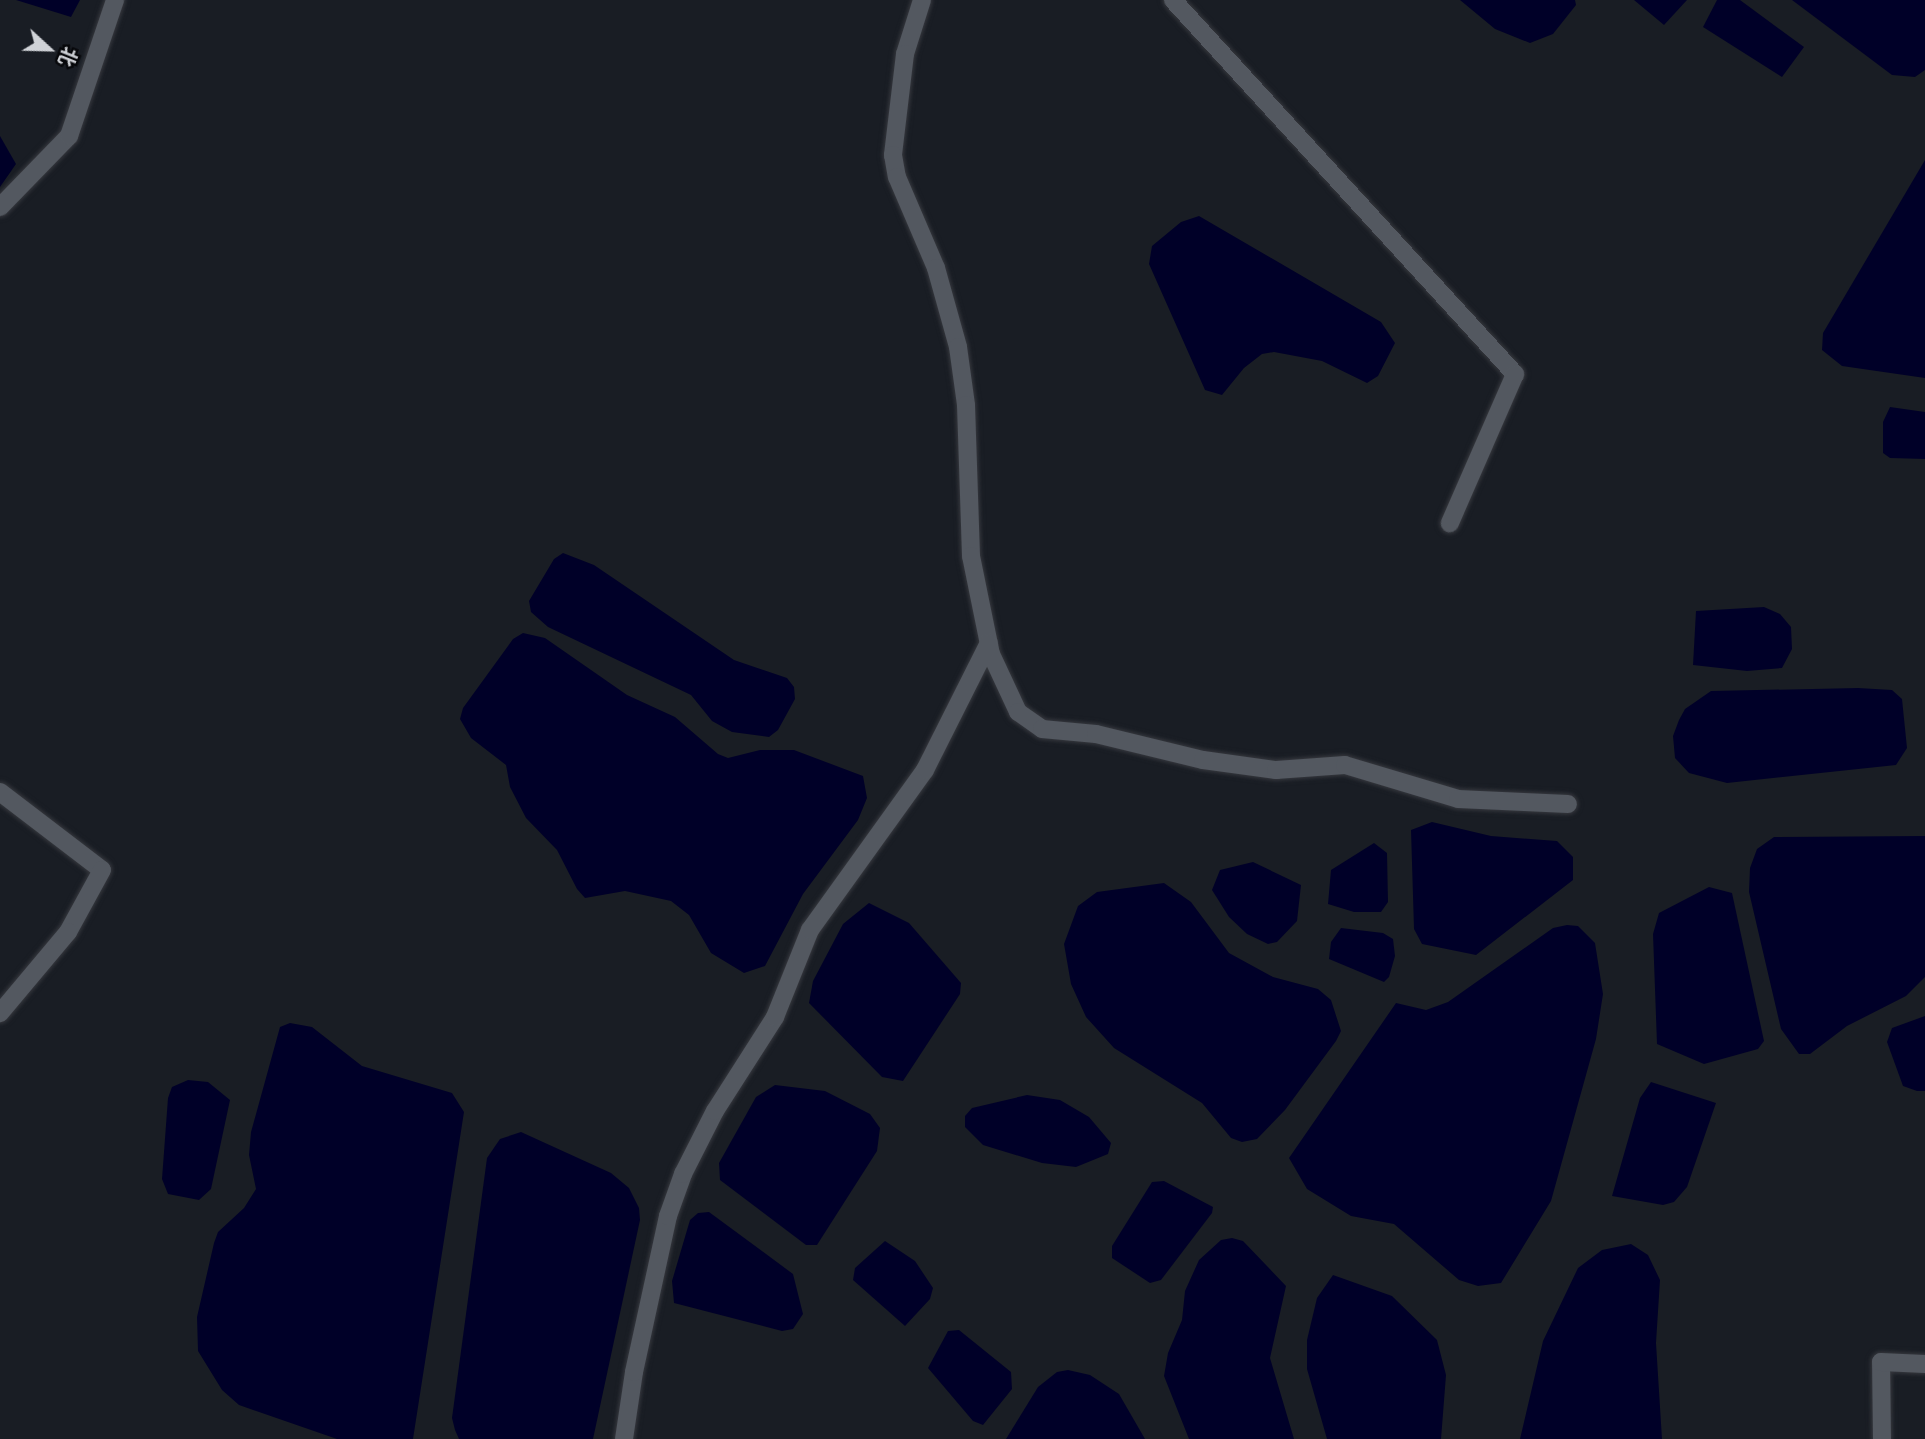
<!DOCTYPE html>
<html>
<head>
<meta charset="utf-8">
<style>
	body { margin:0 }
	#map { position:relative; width:1925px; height:1439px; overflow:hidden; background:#191d24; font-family:"DejaVu Sans","Noto Sans SC",sans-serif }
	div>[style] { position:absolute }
	.water>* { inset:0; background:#000028 }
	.roads { filter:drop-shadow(0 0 2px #36383e) drop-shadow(0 0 2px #36383e) }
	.minor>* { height:18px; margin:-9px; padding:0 9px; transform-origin:9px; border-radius:9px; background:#535860 }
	span { translate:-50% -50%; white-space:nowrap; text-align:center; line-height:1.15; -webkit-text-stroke:5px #06070a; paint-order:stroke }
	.north { position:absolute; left:14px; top:14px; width:70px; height:70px; -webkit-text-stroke:5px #06070a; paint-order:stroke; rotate:112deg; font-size:19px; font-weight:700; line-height:28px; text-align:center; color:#d0d3d8 }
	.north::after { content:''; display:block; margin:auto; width:24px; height:32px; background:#d0d3d8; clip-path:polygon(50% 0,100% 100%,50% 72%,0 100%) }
</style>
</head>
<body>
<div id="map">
	<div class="water">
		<i style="clip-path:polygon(16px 0,80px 0,71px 17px)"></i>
		<i style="clip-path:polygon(1460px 0,1575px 0,1576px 5px,1553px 34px,1530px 43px,1495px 29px)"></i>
		<i style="clip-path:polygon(1634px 0,1687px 0,1664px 25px)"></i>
		<i style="clip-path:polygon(1717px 0,1740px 0,1804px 47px,1782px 77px,1703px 27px)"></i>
		<i style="clip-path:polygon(1792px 0,1925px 0,1925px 70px,1915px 77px,1892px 75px)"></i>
		<i style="clip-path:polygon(0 136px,16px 164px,0 187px)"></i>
		<i style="clip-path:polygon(1925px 160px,1925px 378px,1842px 366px,1822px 350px,1823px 333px)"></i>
		<i style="clip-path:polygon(1199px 216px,1381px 322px,1395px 343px,1378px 376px,1367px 383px,1322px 361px,1274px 352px,1262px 354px,1244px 368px,1222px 395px,1205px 390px,1149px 264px,1152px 246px,1181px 222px)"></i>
		<i style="clip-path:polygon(1890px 407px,1925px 412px,1925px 459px,1890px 458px,1883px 453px,1883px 422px)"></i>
		<i style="clip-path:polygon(563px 553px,594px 565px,734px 660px,787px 678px,794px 687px,795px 699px,778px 730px,769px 737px,732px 732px,712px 721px,691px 695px,548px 627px,531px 612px,529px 601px,554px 559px)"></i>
		<i style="clip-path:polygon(1764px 607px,1780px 614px,1791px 627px,1792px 649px,1782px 668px,1747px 671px,1693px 665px,1696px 611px)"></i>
		<i style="clip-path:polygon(523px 633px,545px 638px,627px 695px,675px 717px,718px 754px,728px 758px,760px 750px,794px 750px,863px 776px,867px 798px,858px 820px,803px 894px,765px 966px,744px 973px,711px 953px,689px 915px,671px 901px,625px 891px,585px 898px,577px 889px,557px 850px,526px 818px,510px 787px,506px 765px,471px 738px,460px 719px,463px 708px,513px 639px)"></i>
		<i style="clip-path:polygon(1858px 688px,1892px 690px,1902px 699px,1907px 748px,1896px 765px,1727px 783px,1689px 773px,1675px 758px,1673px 736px,1679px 720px,1685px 709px,1711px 691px)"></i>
		<i style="clip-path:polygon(1432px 822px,1491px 836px,1557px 841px,1573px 857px,1573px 880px,1476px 955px,1422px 944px,1414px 929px,1411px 830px)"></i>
		<i style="clip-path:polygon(1925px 836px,1925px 977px,1906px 996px,1847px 1026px,1810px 1054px,1799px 1054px,1781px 1029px,1749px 892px,1750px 868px,1757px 849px,1774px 837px)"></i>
		<i style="clip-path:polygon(1374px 843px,1387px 853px,1388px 902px,1381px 912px,1354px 912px,1328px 904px,1331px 870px)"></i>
		<i style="clip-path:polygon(1253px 862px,1301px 885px,1297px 921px,1277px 942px,1268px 944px,1247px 934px,1229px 917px,1212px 890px,1220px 870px)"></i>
		<i style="clip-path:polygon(1164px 883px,1191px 902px,1229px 953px,1273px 977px,1318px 989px,1331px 1000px,1341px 1031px,1336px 1041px,1285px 1110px,1257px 1139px,1242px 1142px,1231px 1138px,1202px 1103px,1114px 1048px,1086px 1017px,1071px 984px,1064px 944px,1078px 906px,1097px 892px)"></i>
		<i style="clip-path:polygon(1709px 887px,1732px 893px,1764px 1041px,1758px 1049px,1704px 1064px,1657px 1044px,1653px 934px,1659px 913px)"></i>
		<i style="clip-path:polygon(869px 903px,909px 923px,961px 983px,960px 994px,903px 1081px,882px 1077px,809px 1003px,813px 981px,843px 924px)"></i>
		<i style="clip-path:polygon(1567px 925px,1578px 926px,1595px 943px,1603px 994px,1596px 1039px,1551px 1201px,1501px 1283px,1478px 1286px,1459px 1280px,1394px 1224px,1351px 1216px,1307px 1189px,1289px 1158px,1396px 1003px,1426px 1010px,1448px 1002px,1553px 928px)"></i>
		<i style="clip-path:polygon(1341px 928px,1383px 933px,1393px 939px,1395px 956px,1389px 977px,1384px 982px,1329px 959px,1331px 942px)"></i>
		<i style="clip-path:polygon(1925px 1016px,1925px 1091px,1917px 1091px,1903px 1086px,1887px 1042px,1892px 1028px)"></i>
		<i style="clip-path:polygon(290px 1023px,312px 1027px,362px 1066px,452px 1093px,464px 1112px,413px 1439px,337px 1439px,239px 1405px,222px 1390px,198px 1351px,197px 1317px,214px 1243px,218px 1232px,244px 1208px,256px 1189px,249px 1155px,251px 1132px,280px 1027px)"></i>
		<i style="clip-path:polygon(188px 1080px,208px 1082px,230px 1100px,211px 1189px,199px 1200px,168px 1194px,162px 1179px,168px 1098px,172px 1087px)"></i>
		<i style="clip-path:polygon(1651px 1082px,1716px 1103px,1687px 1187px,1674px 1202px,1663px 1205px,1612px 1196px,1640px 1098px)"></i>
		<i style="clip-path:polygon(775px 1085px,825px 1091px,870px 1114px,880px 1128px,877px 1151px,817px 1245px,806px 1245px,720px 1180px,719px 1163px,756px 1097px)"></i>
		<i style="clip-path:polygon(1027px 1095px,1060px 1100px,1089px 1117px,1111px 1143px,1108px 1154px,1076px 1167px,1042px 1163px,983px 1145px,965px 1127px,965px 1116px,972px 1108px)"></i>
		<i style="clip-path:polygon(521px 1132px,611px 1173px,629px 1188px,639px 1208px,640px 1220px,593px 1439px,459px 1439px,455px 1430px,452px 1418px,487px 1158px,500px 1139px)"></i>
		<i style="clip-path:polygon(1164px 1181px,1213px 1207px,1212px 1213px,1161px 1280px,1150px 1283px,1112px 1258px,1112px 1246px,1152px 1182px)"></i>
		<i style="clip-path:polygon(709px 1212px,793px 1274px,803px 1314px,793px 1329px,782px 1331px,674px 1303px,672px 1281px,690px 1220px,698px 1213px)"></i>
		<i style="clip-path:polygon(1232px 1238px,1243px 1241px,1286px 1286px,1270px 1358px,1294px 1439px,1189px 1439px,1164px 1376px,1168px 1353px,1182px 1320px,1185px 1291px,1199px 1260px,1221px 1240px)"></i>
		<i style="clip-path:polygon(885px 1241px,915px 1261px,933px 1288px,930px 1299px,905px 1326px,853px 1280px,855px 1268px)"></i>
		<i style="clip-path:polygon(1631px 1244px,1648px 1255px,1660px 1280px,1656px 1343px,1662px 1439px,1520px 1439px,1543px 1341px,1578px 1268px,1602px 1250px)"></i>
		<i style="clip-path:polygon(1333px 1275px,1392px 1296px,1437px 1340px,1446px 1375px,1441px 1439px,1327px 1439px,1307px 1369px,1307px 1340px,1317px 1298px)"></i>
		<i style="clip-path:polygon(959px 1330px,1011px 1372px,1012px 1389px,983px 1425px,973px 1421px,928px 1368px,948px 1331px)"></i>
		<i style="clip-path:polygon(1068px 1370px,1090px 1375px,1119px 1394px,1145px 1439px,1006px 1439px,1038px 1387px,1057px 1372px)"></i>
	</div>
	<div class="roads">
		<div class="minor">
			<i style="left:922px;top:0;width:57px;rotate:107.5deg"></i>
			<i style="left:905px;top:54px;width:102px;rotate:96.8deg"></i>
			<i style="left:893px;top:155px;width:22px;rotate:80deg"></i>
			<i style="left:897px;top:177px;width:99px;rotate:66.8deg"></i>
			<i style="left:936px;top:268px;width:82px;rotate:74.4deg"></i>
			<i style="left:958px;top:347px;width:59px;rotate:82.1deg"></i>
			<i style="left:966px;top:405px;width:151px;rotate:88.1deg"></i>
			<i style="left:971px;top:556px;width:100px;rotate:78.5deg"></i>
			<i style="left:991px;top:654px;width:64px;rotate:65deg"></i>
			<i style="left:1018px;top:712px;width:29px;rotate:35deg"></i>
			<i style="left:1042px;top:729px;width:54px;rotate:5.3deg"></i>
			<i style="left:1096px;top:734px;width:110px;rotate:13.7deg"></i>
			<i style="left:1203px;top:760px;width:74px;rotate:7.8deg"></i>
			<i style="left:1276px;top:770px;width:69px;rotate:-4.1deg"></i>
			<i style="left:1345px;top:765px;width:118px;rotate:16.7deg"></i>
			<i style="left:1458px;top:799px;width:110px;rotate:2.6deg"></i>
			<i style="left:1173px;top:0;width:507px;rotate:47.56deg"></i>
			<i style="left:1515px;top:374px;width:163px;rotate:113.6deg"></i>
			<i style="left:0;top:207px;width:99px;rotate:-45.8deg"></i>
			<i style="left:69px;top:136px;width:144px;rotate:-71.3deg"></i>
			<i style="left:0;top:792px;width:128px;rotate:37.4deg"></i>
			<i style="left:102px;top:870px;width:71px;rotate:118.7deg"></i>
			<i style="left:68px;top:932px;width:106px;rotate:130deg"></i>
			<i style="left:624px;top:1439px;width:68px;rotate:-81.5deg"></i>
			<i style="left:634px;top:1372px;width:160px;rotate:-77.7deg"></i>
			<i style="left:668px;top:1216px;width:45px;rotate:-70.3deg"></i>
			<i style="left:683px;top:1174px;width:71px;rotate:-63.1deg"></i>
			<i style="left:715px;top:1111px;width:112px;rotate:-57.4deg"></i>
			<i style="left:775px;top:1017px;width:94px;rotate:-68.1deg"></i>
			<i style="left:810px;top:930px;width:197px;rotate:-54.3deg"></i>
			<i style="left:925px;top:770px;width:142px;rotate:-63.3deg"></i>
			<i style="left:1882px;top:1439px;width:77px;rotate:-90.7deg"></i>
			<i style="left:1881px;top:1362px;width:44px;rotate:2.6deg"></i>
		</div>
	</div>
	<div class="north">北</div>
</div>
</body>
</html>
